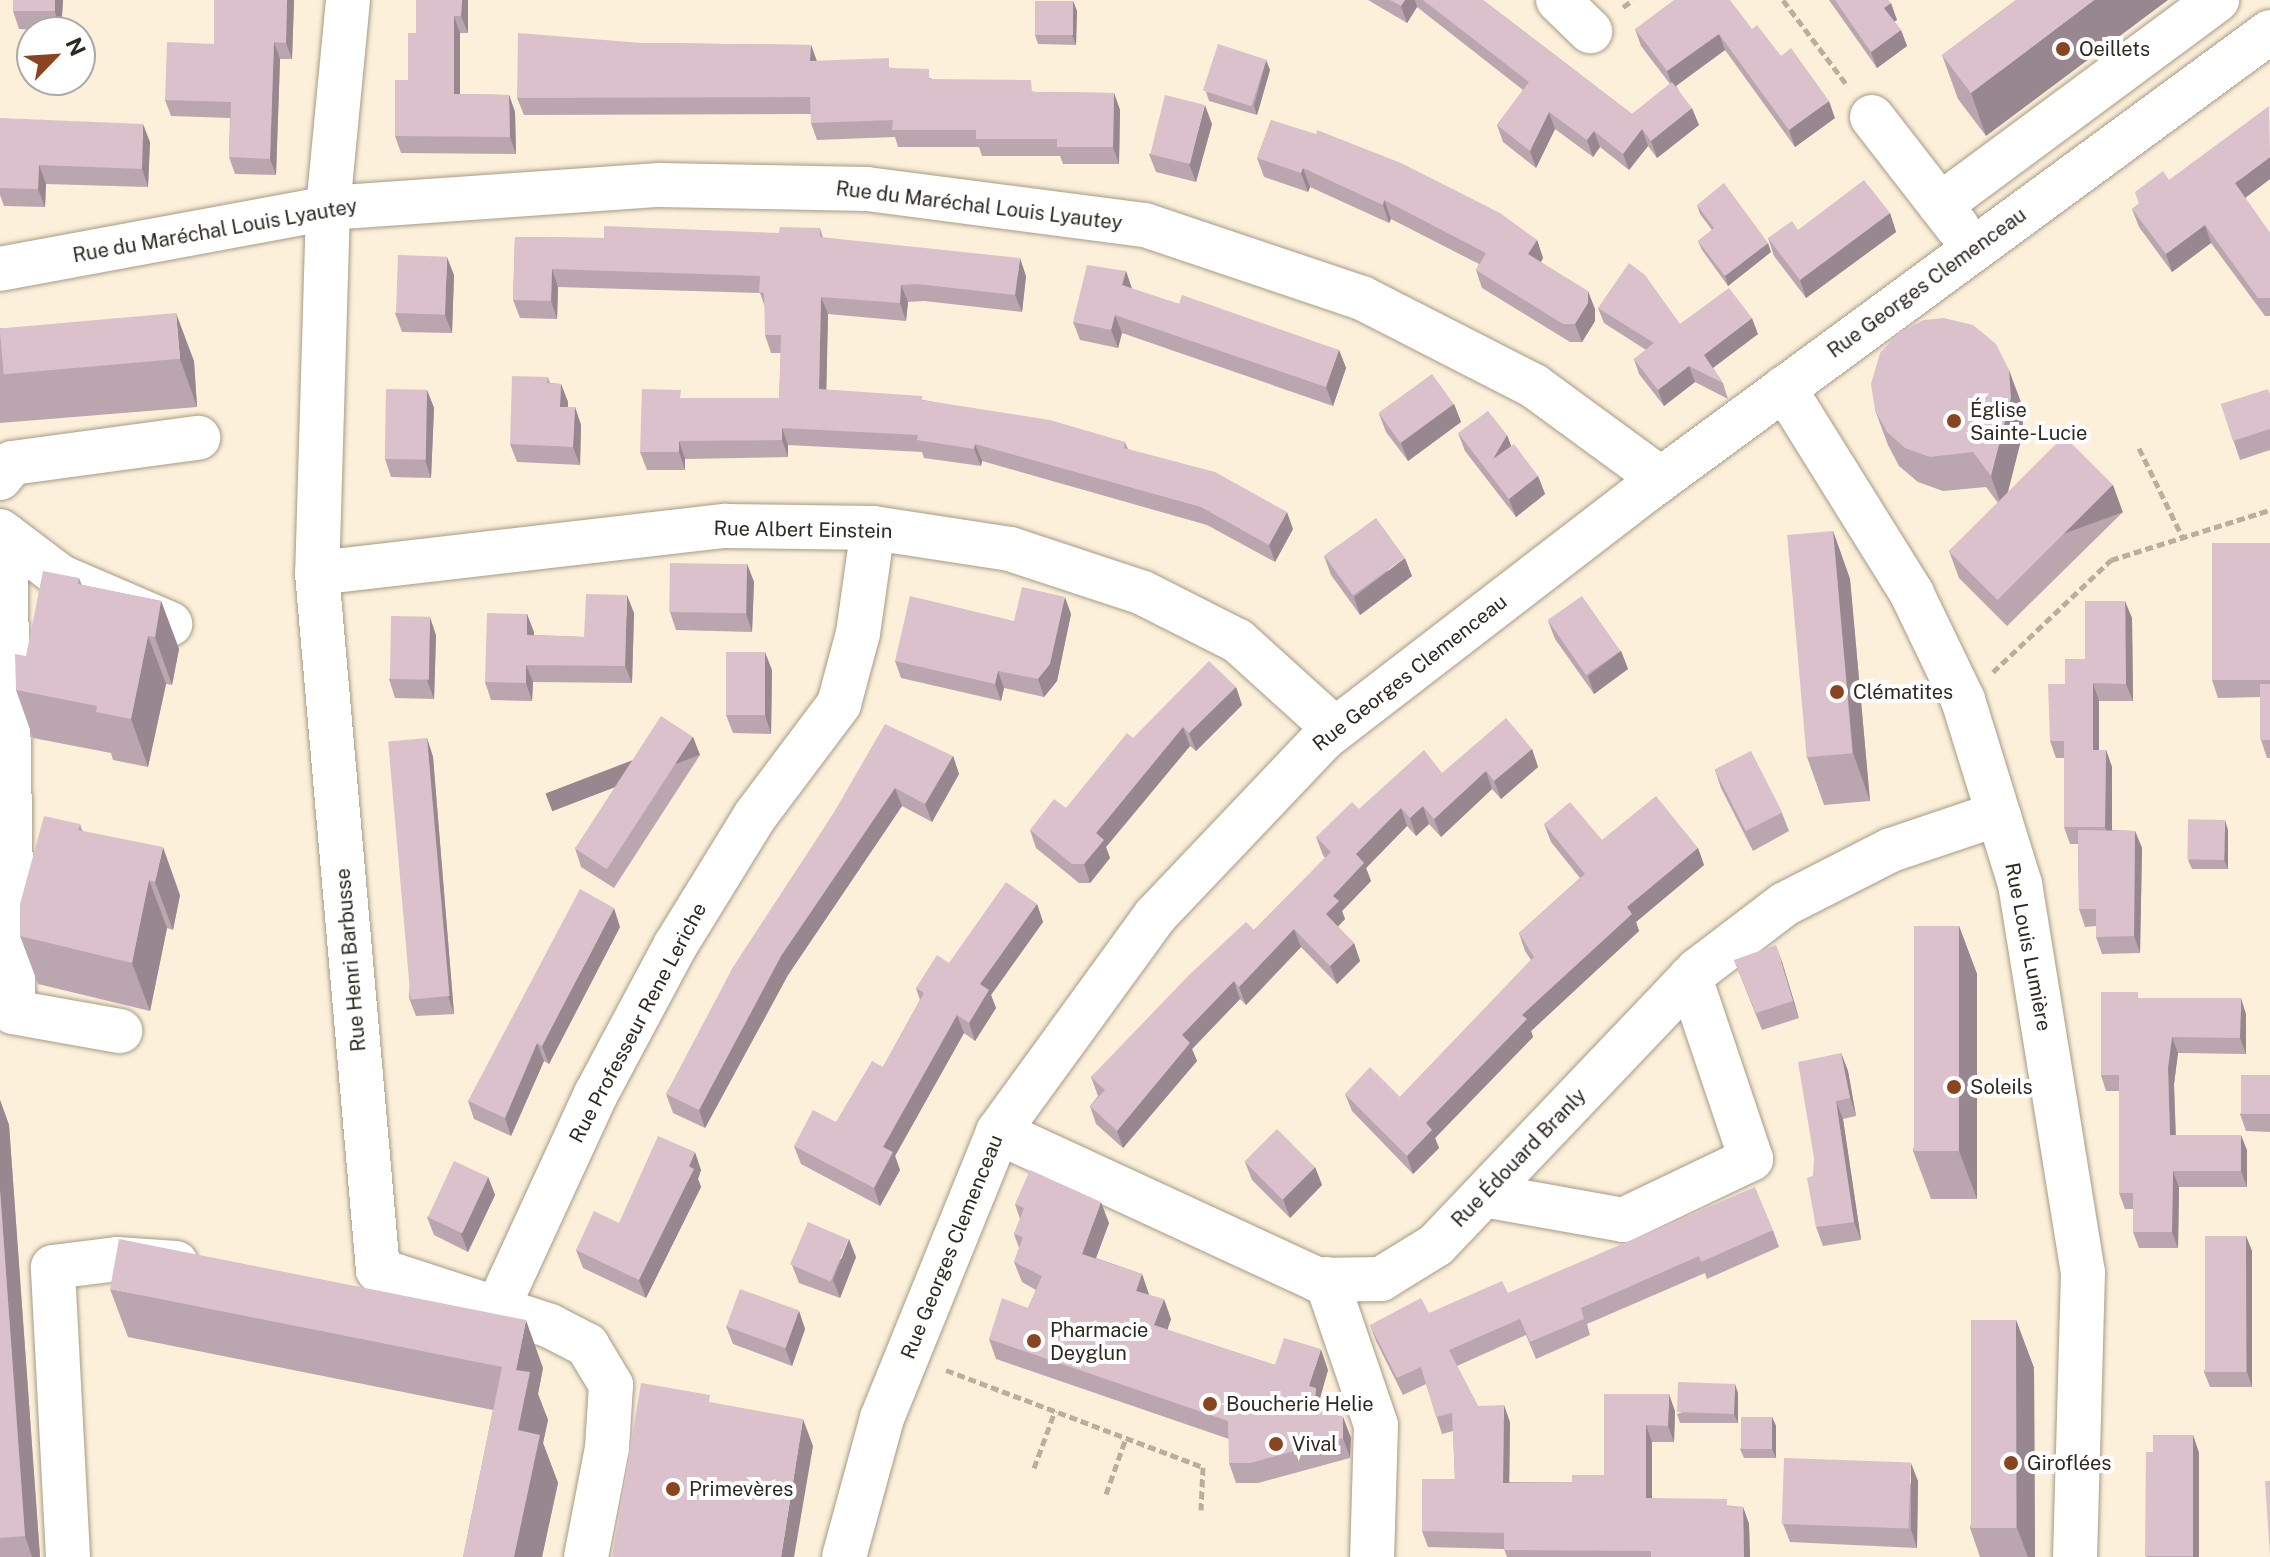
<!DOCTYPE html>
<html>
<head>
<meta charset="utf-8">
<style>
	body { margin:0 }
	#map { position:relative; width:2270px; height:1557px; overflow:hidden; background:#fcf0da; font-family:"Public Sans",sans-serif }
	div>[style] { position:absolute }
	.path>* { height:5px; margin-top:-2.5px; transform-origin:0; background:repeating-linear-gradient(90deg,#b9af9d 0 8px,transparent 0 12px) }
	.roads { filter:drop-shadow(0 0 2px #a69b86) drop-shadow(0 0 2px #a69b86) }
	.minor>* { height:44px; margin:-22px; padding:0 22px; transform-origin:22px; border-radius:22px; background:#fff }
	.wall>* { inset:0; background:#bba6af }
	.shaded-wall>* { inset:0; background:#99878f; transform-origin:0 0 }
	.building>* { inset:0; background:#dac1cc; transform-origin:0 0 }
	.dots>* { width:22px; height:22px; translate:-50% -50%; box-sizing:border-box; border:4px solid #fff; border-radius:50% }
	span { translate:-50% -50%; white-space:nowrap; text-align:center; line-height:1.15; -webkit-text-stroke:8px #fff; paint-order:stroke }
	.poi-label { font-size:20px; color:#2e2921 }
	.left { translate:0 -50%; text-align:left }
	.street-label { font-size:20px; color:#2e2921 }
	.north { position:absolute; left:16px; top:16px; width:80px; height:80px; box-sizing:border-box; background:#fff; border:2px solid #aba9a6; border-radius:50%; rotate:65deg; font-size:22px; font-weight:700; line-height:32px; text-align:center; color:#2e2921 }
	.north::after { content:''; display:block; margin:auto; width:28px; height:36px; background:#8b4420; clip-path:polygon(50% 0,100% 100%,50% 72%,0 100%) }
</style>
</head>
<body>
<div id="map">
	<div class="path">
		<i style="left:1783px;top:0;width:106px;rotate:53deg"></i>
		<i style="left:1623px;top:7px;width:12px;rotate:-35deg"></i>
		<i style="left:2139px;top:448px;width:98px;rotate:64deg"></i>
		<i style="left:1993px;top:672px;width:163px;rotate:-43.5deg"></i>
		<i style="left:2111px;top:560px;width:167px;rotate:-17.5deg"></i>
		<i style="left:946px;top:1370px;width:275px;rotate:20.7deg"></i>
		<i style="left:1203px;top:1467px;width:43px;rotate:92.7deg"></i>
		<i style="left:1034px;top:1468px;width:61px;rotate:-69.8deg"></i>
		<i style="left:1106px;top:1494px;width:59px;rotate:-70.3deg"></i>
	</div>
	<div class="roads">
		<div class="minor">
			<i style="left:348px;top:0;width:209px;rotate:95.5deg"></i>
			<i style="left:328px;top:208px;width:365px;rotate:91.7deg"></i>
			<i style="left:317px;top:573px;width:700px;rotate:85deg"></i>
			<i style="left:378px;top:1270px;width:181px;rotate:18deg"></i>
			<i style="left:550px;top:1326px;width:42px;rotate:27.2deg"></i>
			<i style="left:587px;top:1345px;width:47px;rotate:59deg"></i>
			<i style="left:611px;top:1385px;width:63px;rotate:93.6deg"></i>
			<i style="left:607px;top:1448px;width:111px;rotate:100.9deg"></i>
			<i style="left:1558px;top:0;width:45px;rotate:44.1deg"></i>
			<i style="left:1872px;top:117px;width:140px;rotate:52.2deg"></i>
			<i style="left:1940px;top:205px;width:345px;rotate:-36.5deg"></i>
			<i style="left:0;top:269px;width:334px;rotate:-10.5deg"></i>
			<i style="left:328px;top:208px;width:332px;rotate:-4deg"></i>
			<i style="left:659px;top:185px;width:208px;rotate:1.1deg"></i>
			<i style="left:867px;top:189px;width:280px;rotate:7.4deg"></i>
			<i style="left:1145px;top:225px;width:229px;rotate:18.6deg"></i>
			<i style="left:1362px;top:298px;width:193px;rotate:27.1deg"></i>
			<i style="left:1534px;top:386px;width:157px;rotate:36.2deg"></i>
			<i style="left:1784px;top:388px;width:243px;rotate:58.1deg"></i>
			<i style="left:1912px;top:594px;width:118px;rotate:64.3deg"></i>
			<i style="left:1963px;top:700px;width:193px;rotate:72.8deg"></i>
			<i style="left:2020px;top:884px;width:393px;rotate:80.8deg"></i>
			<i style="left:2083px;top:1272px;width:285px;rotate:91.6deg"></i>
			<i style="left:0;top:478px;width:19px;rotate:-51deg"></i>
			<i style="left:12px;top:463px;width:188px;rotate:-7.7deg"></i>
			<i style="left:0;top:531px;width:76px;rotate:37deg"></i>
			<i style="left:61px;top:577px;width:119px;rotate:23.3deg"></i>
			<i style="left:5px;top:535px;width:477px;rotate:89deg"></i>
			<i style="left:13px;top:1012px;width:109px;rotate:10.1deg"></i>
			<i style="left:317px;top:573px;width:412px;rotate:-6.6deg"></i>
			<i style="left:726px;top:526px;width:147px;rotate:0.8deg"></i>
			<i style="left:873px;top:528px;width:139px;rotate:8.7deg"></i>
			<i style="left:1010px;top:549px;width:140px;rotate:18.3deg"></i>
			<i style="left:1143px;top:593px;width:106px;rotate:26.8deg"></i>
			<i style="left:1238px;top:641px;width:131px;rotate:42.2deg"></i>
			<i style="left:998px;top:1132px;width:353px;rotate:24.8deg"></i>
			<i style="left:1318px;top:1280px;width:63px;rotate:-0.9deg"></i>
			<i style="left:1381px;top:1279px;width:65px;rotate:-31.7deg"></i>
			<i style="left:1436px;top:1245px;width:380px;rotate:-46.4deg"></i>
			<i style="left:1698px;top:970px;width:109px;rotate:-37.2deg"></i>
			<i style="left:1785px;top:904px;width:119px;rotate:-27deg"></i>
			<i style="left:1891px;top:850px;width:113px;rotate:-18.6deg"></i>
			<i style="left:1484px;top:1195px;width:141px;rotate:10.2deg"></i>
			<i style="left:1623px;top:1220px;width:142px;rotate:-25.5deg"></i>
			<i style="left:1751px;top:1159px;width:191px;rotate:-108.6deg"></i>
			<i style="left:1326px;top:1279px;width:154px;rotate:71.1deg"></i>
			<i style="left:1376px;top:1425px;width:132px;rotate:91.7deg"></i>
			<i style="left:497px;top:1309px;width:237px;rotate:-65.3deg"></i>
			<i style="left:596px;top:1094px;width:168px;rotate:-61.9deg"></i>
			<i style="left:675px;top:946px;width:153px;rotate:-58.4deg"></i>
			<i style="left:755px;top:816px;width:140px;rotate:-53.1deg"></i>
			<i style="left:839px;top:704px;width:73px;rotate:-75deg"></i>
			<i style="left:858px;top:633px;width:106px;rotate:-81.9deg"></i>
			<i style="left:68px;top:1557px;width:290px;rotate:-93deg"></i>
			<i style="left:53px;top:1267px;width:64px;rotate:-7.1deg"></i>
			<i style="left:117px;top:1259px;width:59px;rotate:3.9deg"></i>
			<i style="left:844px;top:1557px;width:144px;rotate:-74.7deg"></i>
			<i style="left:882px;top:1418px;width:309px;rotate:-67.9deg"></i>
			<i style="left:998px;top:1132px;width:267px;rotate:-54deg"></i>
			<i style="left:1155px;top:916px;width:245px;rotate:-46.5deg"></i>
			<i style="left:1324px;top:738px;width:406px;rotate:-37.6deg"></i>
			<i style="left:1646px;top:490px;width:774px;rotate:-36.28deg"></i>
		</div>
	</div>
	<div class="wall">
		<i style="clip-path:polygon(13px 0,63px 0,61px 31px,19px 29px,13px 11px)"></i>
		<i style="clip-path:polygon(294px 0,292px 59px,280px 59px,276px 175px,235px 174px,229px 157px,230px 118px,171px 116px,165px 100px,214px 44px)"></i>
		<i style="clip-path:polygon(468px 0,468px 33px,460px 33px,460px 94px,509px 95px,515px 112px,516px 154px,401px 153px,395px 136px,408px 80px,416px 33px)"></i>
		<i style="clip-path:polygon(1368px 0,1483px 0,1632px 114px,1670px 84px,1641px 46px,1635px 29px,1752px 29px,1781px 56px,1835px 118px,1795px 147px,1725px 50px,1676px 86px,1699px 125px,1657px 158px,1648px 146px,1629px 170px,1600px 147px,1593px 157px,1555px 129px,1536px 168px,1503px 142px,1497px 125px,1523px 90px,1417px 7px,1407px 23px)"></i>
		<i style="clip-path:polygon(1829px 0,1888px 0,1897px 20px,1894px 21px,1901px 30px,1907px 46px,1877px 68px)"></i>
		<i style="clip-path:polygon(2016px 0,1986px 136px,1958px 99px,1942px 55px)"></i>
		<i style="clip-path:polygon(1073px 1px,1077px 11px,1076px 45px,1038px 44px,1035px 35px)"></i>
		<i style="clip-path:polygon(642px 43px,811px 45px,817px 61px,893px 68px,933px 79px,1036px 92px,1114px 93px,1120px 110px,1119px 164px,1063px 164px,1060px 156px,982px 156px,979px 147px,898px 147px,895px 137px,817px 140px,811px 123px,811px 114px,524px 115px,517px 98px)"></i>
		<i style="clip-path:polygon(1266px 60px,1270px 70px,1257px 115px,1209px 101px,1206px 92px)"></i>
		<i style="clip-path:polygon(0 118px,150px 142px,148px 187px,46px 184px,45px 207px,4px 206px,0 195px)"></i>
		<i style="clip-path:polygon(1271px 120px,1537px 240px,1543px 258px,1541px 262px,1595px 309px,1595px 321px,1582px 342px,1570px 342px,1482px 288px,1476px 270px,1479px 264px,1391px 219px,1389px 223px,1310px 187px,1308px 192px,1264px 177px,1257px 158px)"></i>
		<i style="clip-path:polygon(1212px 124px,1196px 182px,1156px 172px,1149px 154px)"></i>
		<i style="clip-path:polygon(2270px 179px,2245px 198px,2270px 233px,2270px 316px,2265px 316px,2211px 243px,2172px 272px,2139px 227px,2132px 209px,2169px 180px)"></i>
		<i style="clip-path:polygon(1697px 205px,1771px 252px,1728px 286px,1702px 250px,1698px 241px,1712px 230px,1700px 214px)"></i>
		<i style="clip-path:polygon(1890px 213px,1896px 232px,1806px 298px,1774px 256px,1768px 238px,1798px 230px)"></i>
		<i style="clip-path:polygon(820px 228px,823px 238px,1026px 276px,1022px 312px,924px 301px,908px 302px,906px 321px,828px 314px,826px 390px,924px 400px,1125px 442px,1128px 449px,1293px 529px,1275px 562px,1207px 525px,982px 461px,981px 466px,924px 458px,922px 452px,788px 445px,788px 457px,685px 459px,685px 470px,647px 470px,640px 452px,684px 398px,779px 398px,781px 353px,771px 353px,765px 335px,765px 307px,760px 293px,558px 287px,557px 319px,520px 318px,513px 300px,515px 237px,604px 238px,779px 233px)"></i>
		<i style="clip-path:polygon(1126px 271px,1132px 289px,1179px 304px,1339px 350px,1346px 368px,1333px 406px,1122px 333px,1118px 348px,1080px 340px,1073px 322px)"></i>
		<i style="clip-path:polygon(454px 275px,452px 333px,402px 332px,395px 313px)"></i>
		<i style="clip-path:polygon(1598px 308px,1680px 324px,1758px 334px,1713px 368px,1723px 383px,1728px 399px,1695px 382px,1664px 406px,1639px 374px,1634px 359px,1646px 350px,1604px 323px)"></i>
		<i style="clip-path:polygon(0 328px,194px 361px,197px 407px,0 423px)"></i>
		<i style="clip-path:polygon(548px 377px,550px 383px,561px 384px,568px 402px,568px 407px,575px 407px,581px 425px,580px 465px,517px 462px,510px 444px)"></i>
		<i style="clip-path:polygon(427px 390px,434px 408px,431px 478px,391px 477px,385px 459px)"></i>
		<i style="clip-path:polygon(2270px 394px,2270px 450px,2240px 460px,2221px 404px)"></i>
		<i style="clip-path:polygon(1454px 404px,1461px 422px,1408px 461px,1386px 432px,1379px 414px)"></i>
		<i style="clip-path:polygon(2022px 405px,2023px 432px,2008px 492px,2123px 512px,2007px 626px,1959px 578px,1949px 551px,1998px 503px,1986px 487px,1943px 491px,1918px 482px,1899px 466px,1888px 445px,1875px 410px)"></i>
		<i style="clip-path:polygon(1458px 433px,1507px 435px,1511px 446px,1538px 476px,1545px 494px,1516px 517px,1465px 451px)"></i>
		<i style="clip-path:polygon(1833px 531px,1850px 579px,1870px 801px,1824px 805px,1807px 757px)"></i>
		<i style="clip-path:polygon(2270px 543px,2270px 758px,2267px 758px,2261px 740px,2260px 697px,2218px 698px,2212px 680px)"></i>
		<i style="clip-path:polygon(1324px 556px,1412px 576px,1360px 615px,1331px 575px)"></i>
		<i style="clip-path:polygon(747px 564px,754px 582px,752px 632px,676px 630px,670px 612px)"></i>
		<i style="clip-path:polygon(79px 578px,82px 585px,161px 601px,179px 649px,172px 685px,166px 684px,148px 767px,113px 760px,111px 753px,33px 738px,16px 690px,26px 656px)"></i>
		<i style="clip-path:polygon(634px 613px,632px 683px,533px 682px,532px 701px,491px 700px,485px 682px,527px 614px,534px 635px,584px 637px)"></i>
		<i style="clip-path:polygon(1071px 614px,1057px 681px,1044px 697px,1004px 688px,1001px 701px,901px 678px,895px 661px,1014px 621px)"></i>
		<i style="clip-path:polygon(2132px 618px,2133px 701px,2099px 701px,2099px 750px,2106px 750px,2112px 767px,2112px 830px,2135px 831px,2142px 848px,2140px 953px,2102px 954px,2096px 937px,2096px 926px,2085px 927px,2079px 909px,2078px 844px,2070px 844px,2064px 827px,2064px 758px,2056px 758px,2050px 741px,2065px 684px,2085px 659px)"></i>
		<i style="clip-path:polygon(1548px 621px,1621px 651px,1628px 669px,1594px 694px,1555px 639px)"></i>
		<i style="clip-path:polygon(436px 635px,434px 699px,395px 698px,389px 679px)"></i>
		<i style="clip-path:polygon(772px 670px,771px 734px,733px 733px,726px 715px)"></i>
		<i style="clip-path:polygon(1236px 687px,1242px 705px,1196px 751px,1190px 746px,1106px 847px,1110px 858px,1090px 883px,1079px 883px,1036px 848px,1030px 830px,1066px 808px,1133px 738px)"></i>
		<i style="clip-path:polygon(693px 737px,700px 755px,614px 888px,581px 867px,575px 848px)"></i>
		<i style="clip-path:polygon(427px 738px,433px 757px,454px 1014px,416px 1016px,409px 998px)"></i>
		<i style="clip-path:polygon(1532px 749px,1538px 767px,1501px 799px,1492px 789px,1441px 837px,1429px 824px,1416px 836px,1407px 826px,1366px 868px,1371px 881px,1342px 911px,1345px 919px,1338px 927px,1354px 943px,1360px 961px,1337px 984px,1301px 947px,1246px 1005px,1240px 999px,1192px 1049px,1197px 1061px,1123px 1148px,1096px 1124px,1090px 1106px,1098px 1096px,1091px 1077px,1254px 930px,1325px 858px,1323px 855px,1316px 837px,1359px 809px,1442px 773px)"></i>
		<i style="clip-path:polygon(953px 756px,959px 774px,932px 822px,902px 806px,788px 975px,705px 1128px,673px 1113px,666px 1094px,833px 814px)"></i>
		<i style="clip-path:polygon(1715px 770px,1782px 813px,1789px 831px,1753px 851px,1721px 788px)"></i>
		<i style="clip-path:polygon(80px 824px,82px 830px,180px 895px,173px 930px,167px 928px,150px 1011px,38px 984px,20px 936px)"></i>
		<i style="clip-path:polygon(1544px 824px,1602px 840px,1698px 848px,1704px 865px,1636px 922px,1639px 931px,1531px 1031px,1533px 1037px,1435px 1138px,1439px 1148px,1413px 1174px,1352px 1111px,1345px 1094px,1400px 1097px,1531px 960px,1525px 951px,1519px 933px,1580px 878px,1551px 842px)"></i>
		<i style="clip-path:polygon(2228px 830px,2228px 869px,2192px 869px,2188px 860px)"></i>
		<i style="clip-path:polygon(1037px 904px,1043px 922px,991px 995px,996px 1008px,975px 1041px,964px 1033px,895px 1156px,900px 1170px,880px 1206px,801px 1164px,794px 1146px,836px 1122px,883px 1067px,920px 1000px,916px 988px,949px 963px)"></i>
		<i style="clip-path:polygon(1959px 926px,1977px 974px,1977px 1199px,1931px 1199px,1913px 1151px)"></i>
		<i style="clip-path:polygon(620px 927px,549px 1064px,544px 1061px,511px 1136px,474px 1119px,468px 1101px)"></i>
		<i style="clip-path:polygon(1734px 960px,1782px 962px,1799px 1018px,1762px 1030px)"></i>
		<i style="clip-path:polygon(2140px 998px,2246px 1014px,2246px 1054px,2178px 1053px,2174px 1084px,2176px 1135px,2247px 1150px,2247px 1187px,2179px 1187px,2178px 1248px,2139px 1248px,2133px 1232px,2133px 1209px,2125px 1209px,2119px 1193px,2119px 1091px,2106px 1091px,2101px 1075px)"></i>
		<i style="clip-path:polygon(1841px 1053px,1848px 1071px,1856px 1116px,1843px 1119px,1861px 1240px,1823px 1246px,1816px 1227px,1813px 1176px)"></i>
		<i style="clip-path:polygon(2270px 1075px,2270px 1132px,2246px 1131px,2240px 1114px)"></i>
		<i style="clip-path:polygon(0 1100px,9px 1125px,40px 1557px,0 1557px)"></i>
		<i style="clip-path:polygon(1245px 1162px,1315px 1167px,1322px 1185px,1290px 1218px,1252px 1180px)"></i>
		<i style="clip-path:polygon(701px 1170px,698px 1179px,701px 1187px,646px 1298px,583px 1268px,576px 1250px)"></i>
		<i style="clip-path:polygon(488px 1177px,495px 1195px,468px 1252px,434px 1235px,427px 1217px)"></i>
		<i style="clip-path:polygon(1015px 1204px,1109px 1223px,1096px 1258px,1142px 1274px,1149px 1294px,1171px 1319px,1167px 1330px,1275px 1365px,1328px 1370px,1320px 1398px,1323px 1412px,1343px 1417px,1351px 1438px,1350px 1458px,1258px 1483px,1236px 1483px,1229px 1463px,1229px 1439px,996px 1359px,989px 1339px,1028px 1308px,1036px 1290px,1022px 1282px,1014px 1262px,1019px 1248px,1014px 1234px,1020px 1219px)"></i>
		<i style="clip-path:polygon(1773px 1230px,1779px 1247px,1707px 1279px,1705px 1273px,1587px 1324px,1590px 1335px,1536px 1359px,1526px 1335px,1457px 1366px,1478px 1406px,1510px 1422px,1509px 1482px,1572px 1482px,1604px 1475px,1604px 1394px,1675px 1411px,1674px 1442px,1652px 1442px,1652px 1498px,1743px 1507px,1749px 1524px,1750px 1557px,1507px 1557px,1504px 1549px,1428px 1547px,1422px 1531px,1455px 1479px,1453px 1431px,1442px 1434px,1426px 1384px,1403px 1395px,1376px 1341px,1370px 1325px,1429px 1313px)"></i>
		<i style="clip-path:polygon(2246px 1236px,2252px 1251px,2252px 1387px,2210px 1387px,2204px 1372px)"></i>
		<i style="clip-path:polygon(856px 1257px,840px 1298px,799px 1283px,792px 1265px)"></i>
		<i style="clip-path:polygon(110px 1289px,543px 1368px,538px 1394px,548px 1420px,543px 1443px,558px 1483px,542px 1557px,463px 1557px,493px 1410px,128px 1337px)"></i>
		<i style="clip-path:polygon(799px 1311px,805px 1329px,792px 1366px,733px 1344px,726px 1326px)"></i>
		<i style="clip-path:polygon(2016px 1320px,2034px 1368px,2035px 1557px,1980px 1557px,1970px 1528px)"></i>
		<i style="clip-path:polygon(1738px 1393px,1738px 1423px,1680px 1423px,1677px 1414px)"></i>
		<i style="clip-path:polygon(1772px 1417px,1776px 1426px,1776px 1458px,1744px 1458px,1740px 1449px)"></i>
		<i style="clip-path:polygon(2193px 1435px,2199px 1453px,2199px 1557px,2146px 1557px,2153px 1452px)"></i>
		<i style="clip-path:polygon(1918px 1481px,1917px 1548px,1790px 1542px,1783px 1524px)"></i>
	</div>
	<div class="shaded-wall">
		<i style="clip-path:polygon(55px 0,63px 0,61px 31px,55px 12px)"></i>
		<i style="clip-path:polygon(287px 0,294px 0,292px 59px,286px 43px)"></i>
		<i style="clip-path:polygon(462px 0,468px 0,468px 33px,461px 16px)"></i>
		<i style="clip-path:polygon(1405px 0,1415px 0,1417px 7px,1407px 23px,1401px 6px)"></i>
		<i style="clip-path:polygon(2094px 0,2168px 0,1986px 136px,1971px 93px)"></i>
		<i style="clip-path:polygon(1073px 1px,1077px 11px,1076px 45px,1072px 35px)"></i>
		<i style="clip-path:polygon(1891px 3px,1897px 20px,1890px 24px,1884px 8px)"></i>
		<i style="clip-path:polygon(454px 16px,460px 33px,460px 111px,454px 94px)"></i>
		<i style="clip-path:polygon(1901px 30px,1907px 46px,1877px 68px,1871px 52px)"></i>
		<i style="clip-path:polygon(1719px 34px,1725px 50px,1673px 88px,1667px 71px)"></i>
		<i style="clip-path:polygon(274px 42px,280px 59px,276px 175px,270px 159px)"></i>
		<i style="clip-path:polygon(811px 45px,817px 62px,810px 61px)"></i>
		<i style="clip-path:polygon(1266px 60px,1270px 70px,1257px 115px,1254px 106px)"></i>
		<i style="clip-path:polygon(1114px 93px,1120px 110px,1119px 164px,1113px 147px)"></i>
		<i style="clip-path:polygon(509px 95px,515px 112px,516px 154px,510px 137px)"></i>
		<i style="clip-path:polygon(1829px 101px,1835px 118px,1795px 147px,1789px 130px)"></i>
		<i style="clip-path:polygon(1205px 105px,1212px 124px,1196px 182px,1189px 164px)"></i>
		<i style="clip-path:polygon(1692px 108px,1699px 125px,1657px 158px,1651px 141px)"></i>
		<i style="clip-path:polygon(1549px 112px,1555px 129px,1536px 168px,1530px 151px)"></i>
		<i style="clip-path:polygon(143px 124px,150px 142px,148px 187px,142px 169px)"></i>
		<i style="clip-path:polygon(1642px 129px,1648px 146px,1629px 170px,1623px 154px)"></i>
		<i style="clip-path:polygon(1594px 131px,1600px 147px,1593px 157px,1587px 140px)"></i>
		<i style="clip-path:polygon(2270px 157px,2270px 179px,2241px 201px,2235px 183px)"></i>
		<i style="clip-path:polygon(39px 165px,46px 184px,45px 207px,38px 189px)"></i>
		<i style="clip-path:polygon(1303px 168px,1310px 187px,1308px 192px,1301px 173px)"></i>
		<i style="clip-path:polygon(1384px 200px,1391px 219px,1389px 223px,1383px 205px)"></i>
		<i style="clip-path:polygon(1890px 213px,1896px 232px,1806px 298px,1800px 280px)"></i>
		<i style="clip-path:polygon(2205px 225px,2211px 243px,2172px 272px,2166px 254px)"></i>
		<i style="clip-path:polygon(1537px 240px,1543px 258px,1535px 272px,1528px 254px)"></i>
		<i style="clip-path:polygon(1768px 243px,1771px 252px,1728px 286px,1725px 276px)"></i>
		<i style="clip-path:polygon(447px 257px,454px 275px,452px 333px,445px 315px)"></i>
		<i style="clip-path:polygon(1020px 258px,1026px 276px,1022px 312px,1015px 295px)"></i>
		<i style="clip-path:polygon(552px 269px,558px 287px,557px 319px,551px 301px)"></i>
		<i style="clip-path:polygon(1126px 271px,1132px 289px,1122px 285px)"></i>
		<i style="clip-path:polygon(901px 285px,908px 302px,906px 321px,900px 303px)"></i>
		<i style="clip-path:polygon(1588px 291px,1595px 309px,1595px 321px,1582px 342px,1575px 324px)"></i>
		<i style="clip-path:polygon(821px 297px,828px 314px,826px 407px,819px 389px)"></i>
		<i style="clip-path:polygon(176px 313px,194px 361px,197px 407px,180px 359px)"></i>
		<i style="clip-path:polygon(1115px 315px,1122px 333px,1118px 348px,1111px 330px)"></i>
		<i style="clip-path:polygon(1752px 318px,1758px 334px,1710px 370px,1704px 355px)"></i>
		<i style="clip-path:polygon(1339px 350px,1346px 368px,1333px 406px,1326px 387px)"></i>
		<i style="clip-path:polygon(1689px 366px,1695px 382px,1664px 406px,1658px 390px)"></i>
		<i style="clip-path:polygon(2009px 370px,2022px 405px,2023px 432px,2003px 511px,1991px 476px)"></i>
		<i style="clip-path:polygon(561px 384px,568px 402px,567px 425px,560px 407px)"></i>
		<i style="clip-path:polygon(427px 390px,434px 408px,431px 478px,425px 460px)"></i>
		<i style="clip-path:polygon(1454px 404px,1461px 422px,1408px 461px,1401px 443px)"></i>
		<i style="clip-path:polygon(575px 407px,581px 425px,580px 465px,573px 447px)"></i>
		<i style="clip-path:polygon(782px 428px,788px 445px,788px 457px,782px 440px)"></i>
		<i style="clip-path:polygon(1507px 435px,1514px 454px,1493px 459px)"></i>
		<i style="clip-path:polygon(679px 441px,685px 459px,685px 470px,679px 452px)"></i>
		<i style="clip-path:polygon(975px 444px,982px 461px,981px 466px,974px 449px)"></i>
		<i style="clip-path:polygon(1538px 476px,1545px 494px,1516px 517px,1509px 499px)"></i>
		<i style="left:2113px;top:485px;width:29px;height:163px;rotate:70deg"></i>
		<i style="clip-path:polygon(1287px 512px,1293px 529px,1275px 562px,1269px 545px)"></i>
		<i style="clip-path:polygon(1833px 531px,1850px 579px,1870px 801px,1853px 753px)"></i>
		<i style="clip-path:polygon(1405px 558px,1412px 576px,1360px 615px,1354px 597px)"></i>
		<i style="clip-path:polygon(747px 564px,754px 582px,752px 632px,746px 613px)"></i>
		<i style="clip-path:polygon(627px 595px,634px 613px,632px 683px,625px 666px)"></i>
		<i style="clip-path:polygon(1065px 597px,1071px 614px,1057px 681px,1044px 697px,1038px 679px)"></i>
		<i style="clip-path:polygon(161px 601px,179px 649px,172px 685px,155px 637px)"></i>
		<i style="clip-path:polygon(2125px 601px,2132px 618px,2133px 701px,2126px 684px)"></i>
		<i style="clip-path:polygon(527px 614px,534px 632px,533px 653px,527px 635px)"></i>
		<i style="clip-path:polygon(430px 617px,436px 635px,434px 699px,427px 680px)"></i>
		<i style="clip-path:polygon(148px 636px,166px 684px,148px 767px,131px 719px)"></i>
		<i style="clip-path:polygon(1621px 651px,1628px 669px,1594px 694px,1588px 676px)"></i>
		<i style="clip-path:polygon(765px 652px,772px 670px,771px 734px,765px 715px)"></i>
		<i style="clip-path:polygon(526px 665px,533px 682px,532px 701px,526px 683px)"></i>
		<i style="clip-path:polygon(998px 671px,1004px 688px,1001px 701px,995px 684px)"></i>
		<i style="clip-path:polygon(2093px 683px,2099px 701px,2099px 767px,2093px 750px)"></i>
		<i style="clip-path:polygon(1236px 687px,1242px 705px,1196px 751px,1189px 733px)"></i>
		<i style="clip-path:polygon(1183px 727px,1190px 746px,1106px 847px,1110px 858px,1090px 883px,1084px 864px,1096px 833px)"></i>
		<i style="left:693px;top:737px;width:19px;height:158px;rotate:69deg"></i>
		<i style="clip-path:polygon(427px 738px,433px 757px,454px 1014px,448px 996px)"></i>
		<i style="clip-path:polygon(1532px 749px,1538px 767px,1501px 799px,1494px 781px)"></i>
		<i style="clip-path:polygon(2106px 750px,2112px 767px,2112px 844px,2105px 827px)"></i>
		<i style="clip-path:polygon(953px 756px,959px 774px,932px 822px,925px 804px)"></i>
		<i style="clip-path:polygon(1486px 771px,1492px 789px,1441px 837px,1434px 819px)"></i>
		<i style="clip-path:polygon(895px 788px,902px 806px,788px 975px,705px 1128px,699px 1110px,781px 956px)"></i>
		<i style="clip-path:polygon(1423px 806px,1429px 824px,1416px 836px,1410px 818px)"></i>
		<i style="clip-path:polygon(1401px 808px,1407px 826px,1366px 868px,1371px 881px,1342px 911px,1345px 919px,1332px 932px,1326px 914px,1333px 896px,1356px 854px)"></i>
		<i style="clip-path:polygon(2225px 820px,2228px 830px,2228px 869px,2224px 860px)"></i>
		<i style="clip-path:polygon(2135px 831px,2142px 848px,2140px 953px,2134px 936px)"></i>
		<i style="clip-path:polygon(163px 847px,180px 895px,173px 930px,155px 882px)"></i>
		<i style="clip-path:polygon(1698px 848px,1704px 865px,1636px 922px,1639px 931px,1531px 1031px,1533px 1037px,1435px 1138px,1439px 1148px,1413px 1174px,1407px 1156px,1426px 1123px,1522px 1015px,1627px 907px)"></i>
		<i style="clip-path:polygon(149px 880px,167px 928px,150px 1011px,132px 963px)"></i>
		<i style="clip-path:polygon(1037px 904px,1043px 922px,991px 995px,996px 1008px,975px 1041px,969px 1023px,980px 984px)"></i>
		<i style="clip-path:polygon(614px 908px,620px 927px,549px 1064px,542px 1046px)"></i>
		<i style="clip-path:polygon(1959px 926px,1977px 974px,1977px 1199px,1959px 1151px)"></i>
		<i style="clip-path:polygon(1294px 929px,1301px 947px,1246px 1005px,1239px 987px)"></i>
		<i style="clip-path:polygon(1354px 943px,1360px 961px,1337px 984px,1330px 966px)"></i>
		<i style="clip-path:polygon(1776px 945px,1782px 962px,1799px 1018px,1793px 1001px)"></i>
		<i style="clip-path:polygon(1234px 981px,1240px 999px,1192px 1049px,1197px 1061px,1123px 1148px,1117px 1131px,1182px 1035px)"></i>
		<i style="clip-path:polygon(2241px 998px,2246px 1014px,2246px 1054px,2240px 1038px)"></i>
		<i style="clip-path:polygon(957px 1015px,964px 1033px,895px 1156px,900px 1170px,880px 1206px,874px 1188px,883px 1147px)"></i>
		<i style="clip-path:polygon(2172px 1037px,2178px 1053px,2174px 1084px,2176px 1150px,2170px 1135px,2168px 1068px)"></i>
		<i style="clip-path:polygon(537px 1043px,544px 1061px,511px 1136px,505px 1118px)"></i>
		<i style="clip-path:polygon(1841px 1053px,1848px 1071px,1856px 1116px,1850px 1098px)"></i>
		<i style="clip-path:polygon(0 1100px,9px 1125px,40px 1557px,32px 1557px,25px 1536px,0 1190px)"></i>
		<i style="clip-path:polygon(1836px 1101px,1843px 1119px,1861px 1240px,1854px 1222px)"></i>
		<i style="clip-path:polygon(2241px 1135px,2247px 1150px,2247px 1187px,2241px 1171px)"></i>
		<i style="clip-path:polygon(695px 1152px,701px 1170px,698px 1179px,701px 1187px,646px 1298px,639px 1280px)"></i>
		<i style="clip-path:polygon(1315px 1167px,1322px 1185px,1290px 1218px,1283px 1199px)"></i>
		<i style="clip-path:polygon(2173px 1171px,2179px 1187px,2178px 1248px,2172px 1232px)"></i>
		<i style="clip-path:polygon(488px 1177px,495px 1195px,468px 1252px,461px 1234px)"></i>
		<i style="clip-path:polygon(1101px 1202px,1109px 1223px,1090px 1274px,1082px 1254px)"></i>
		<i style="clip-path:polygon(2246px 1236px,2252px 1251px,2252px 1387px,2247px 1372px)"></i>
		<i style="clip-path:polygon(849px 1239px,856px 1257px,840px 1298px,833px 1280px)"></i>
		<i style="clip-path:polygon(1142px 1274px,1149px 1295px,1136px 1291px)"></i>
		<i style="clip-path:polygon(1164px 1299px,1171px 1319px,1162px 1346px,1154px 1325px)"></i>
		<i style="clip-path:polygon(799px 1311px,805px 1329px,792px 1366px,785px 1348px)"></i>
		<i style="clip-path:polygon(526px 1320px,543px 1368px,538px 1394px,548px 1420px,543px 1443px,558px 1483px,542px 1557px,514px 1557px,518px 1430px,516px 1370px)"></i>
		<i style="clip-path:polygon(2016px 1320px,2034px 1368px,2035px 1557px,2028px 1557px,2017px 1528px)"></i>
		<i style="clip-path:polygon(1321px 1349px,1328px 1370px,1320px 1398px,1323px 1409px,1323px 1430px,1315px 1409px,1309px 1386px)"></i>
		<i style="clip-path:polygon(1735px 1384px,1738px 1393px,1738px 1423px,1734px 1414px)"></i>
		<i style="clip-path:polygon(1669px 1394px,1675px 1411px,1674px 1442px,1668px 1426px)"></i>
		<i style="clip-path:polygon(1504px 1405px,1510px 1422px,1509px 1499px,1503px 1483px)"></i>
		<i style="clip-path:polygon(1343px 1417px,1351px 1438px,1350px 1458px,1343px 1438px)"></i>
		<i style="clip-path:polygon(1772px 1417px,1776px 1426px,1776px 1458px,1772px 1449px)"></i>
		<i style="clip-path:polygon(803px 1419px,813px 1446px,794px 1557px,781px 1557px)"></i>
		<i style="clip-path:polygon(1646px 1425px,1652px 1442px,1652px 1515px,1646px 1498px)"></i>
		<i style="clip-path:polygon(2193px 1435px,2199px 1453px,2199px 1557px,2193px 1557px)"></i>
		<i style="clip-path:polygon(1911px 1463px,1918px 1481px,1917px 1548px,1911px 1530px)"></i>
		<i style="clip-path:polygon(1743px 1507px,1749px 1524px,1750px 1557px,1744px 1557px)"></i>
	</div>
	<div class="building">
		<i style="left:13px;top:0;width:42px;height:11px"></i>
		<i style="clip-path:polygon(214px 0,287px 0,286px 43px,274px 42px,270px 159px,229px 157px,231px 102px,165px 100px,167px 42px,214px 44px)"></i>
		<i style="clip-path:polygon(416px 0,462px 0,461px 16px,454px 16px,454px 94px,509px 95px,510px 137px,395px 136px,395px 80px,408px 80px,408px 33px,416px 33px)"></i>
		<i style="clip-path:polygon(1390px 0,1405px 0,1401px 6px)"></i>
		<i style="clip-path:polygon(1423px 0,1483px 0,1632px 114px,1672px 82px,1692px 108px,1651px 141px,1642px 129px,1623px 154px,1594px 131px,1587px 140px,1549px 112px,1530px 151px,1497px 125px,1529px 82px)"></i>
		<i style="clip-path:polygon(1674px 0,1730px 0,1752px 29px,1757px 25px,1781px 56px,1791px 48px,1829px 101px,1789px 130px,1719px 34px,1667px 71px,1635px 29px)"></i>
		<i style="clip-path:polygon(1835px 0,1888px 0,1891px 3px,1884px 8px,1901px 30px,1871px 52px)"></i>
		<i style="clip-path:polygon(2016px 0,2094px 0,1971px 93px,1942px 55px)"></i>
		<i style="left:1035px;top:1px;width:38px;height:34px"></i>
		<i style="clip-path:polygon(518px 33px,642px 43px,811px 45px,810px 61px,889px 58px,889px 68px,929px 69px,929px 79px,1031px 80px,1032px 92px,1114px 93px,1113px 147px,1057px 147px,1057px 139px,976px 139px,976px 130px,892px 130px,893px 120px,811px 123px,810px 97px,517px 98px)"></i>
		<i style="left:1218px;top:44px;width:51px;height:49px;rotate:18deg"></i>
		<i style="left:1165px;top:95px;width:41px;height:61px;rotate:14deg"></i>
		<i style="clip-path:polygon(2269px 106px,2270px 157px,2235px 183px,2270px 233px,2270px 298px,2258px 298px,2205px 225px,2166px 254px,2132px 209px,2139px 204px,2135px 192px,2163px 171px,2169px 180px)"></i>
		<i style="clip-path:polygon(0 118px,143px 124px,142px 169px,39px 165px,38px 189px,0 188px)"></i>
		<i style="clip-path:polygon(1271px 120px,1316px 134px,1317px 130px,1401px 163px,1500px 213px,1537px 240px,1528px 254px,1588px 291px,1588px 303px,1575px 324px,1563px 324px,1476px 270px,1486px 253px,1384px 200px,1383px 205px,1303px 168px,1301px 173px,1257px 158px)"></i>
		<i style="clip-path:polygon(1864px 180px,1890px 213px,1800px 280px,1768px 238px,1792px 221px,1798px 230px)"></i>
		<i style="clip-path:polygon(1724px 183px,1768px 243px,1725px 276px,1698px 241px,1714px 228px,1697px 205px)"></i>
		<i style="clip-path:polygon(604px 226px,779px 233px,780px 227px,820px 228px,820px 237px,1020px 258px,1015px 295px,917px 284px,901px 285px,900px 303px,821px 297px,819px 389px,922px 396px,922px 400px,1050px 420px,1125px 442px,1124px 448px,1215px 472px,1287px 512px,1269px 545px,1201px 507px,975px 444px,974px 449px,917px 440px,918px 435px,782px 428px,782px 440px,679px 441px,679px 452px,640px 452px,642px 389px,681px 390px,680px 398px,779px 398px,781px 335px,765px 335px,764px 293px,759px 292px,760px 276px,552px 269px,551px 301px,513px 300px,515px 237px,604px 238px)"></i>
		<i style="left:398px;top:255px;width:49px;height:58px;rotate:2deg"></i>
		<i style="clip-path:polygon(1629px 263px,1645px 275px,1680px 324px,1729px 288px,1752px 318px,1704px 355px,1723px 383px,1689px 366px,1658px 390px,1634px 359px,1654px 343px,1598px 308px)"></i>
		<i style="clip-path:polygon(1087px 265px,1126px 271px,1122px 285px,1179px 304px,1182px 295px,1339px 350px,1326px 387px,1115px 315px,1111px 330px,1073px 322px)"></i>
		<i style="left:176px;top:313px;width:46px;height:177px;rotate:85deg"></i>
		<i style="clip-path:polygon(1944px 318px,1973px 325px,1996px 344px,2009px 370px,2011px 398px,1991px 476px,1973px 452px,1930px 457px,1905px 448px,1887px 432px,1875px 410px,1871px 384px,1880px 353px,1899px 332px,1924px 320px)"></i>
		<i style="left:1432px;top:374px;width:37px;height:66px;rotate:54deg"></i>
		<i style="clip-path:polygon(512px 376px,548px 377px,547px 383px,561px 384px,560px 407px,575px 407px,573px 447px,510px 444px)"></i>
		<i style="left:386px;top:389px;width:41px;height:70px;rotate:1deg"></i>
		<i style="clip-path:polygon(2268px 389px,2270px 395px,2270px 429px,2233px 441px,2221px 404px)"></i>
		<i style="clip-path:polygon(1488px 411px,1507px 435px,1493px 459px,1514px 444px,1538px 476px,1509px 499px,1458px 433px)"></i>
		<i style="left:2064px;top:436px;width:69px;height:163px;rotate:45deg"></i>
		<i style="left:1376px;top:518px;width:49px;height:64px;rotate:54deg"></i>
		<i style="left:1833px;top:531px;width:223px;height:46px;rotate:85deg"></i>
		<i style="left:2212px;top:543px;width:58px;height:137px"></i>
		<i style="left:670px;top:563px;width:77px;height:49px;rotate:1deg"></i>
		<i style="clip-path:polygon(43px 571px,79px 578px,78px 584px,161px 601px,155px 637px,148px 636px,131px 719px,96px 712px,97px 706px,16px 690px,15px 654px,26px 656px)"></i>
		<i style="clip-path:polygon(1022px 587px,1065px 597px,1050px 664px,1038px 679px,998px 671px,995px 684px,895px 661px,910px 596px,1014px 621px)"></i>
		<i style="clip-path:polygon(586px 594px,627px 595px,625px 666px,526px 665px,526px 683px,485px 682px,487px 613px,527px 614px,527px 635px,584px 637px)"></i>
		<i style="left:1582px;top:596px;width:67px;height:42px;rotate:55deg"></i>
		<i style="clip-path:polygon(2085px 601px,2125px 601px,2126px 684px,2093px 683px,2093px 750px,2106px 750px,2105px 827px,2064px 827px,2064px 741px,2050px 741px,2048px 684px,2065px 684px,2065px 659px,2085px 659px)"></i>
		<i style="left:391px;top:616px;width:39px;height:63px;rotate:1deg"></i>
		<i style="left:726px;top:652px;width:39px;height:63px"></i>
		<i style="clip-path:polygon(1209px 661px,1236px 687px,1189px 733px,1183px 727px,1096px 833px,1104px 840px,1084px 864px,1072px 864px,1030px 830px,1054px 799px,1066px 808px,1127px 733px,1133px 738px)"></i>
		<i style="left:2260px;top:684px;width:10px;height:56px"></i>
		<i style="left:661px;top:716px;width:38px;height:158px;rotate:33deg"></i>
		<i style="clip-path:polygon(1506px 718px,1532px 749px,1494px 781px,1486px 771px,1434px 819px,1423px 806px,1410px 818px,1401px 808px,1356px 854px,1364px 863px,1333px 896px,1339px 901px,1326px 914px,1354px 943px,1330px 966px,1294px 929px,1239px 987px,1234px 981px,1182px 1035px,1190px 1043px,1117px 1131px,1090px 1106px,1105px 1090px,1091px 1077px,1190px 974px,1246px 922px,1254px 930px,1331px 852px,1316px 837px,1352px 802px,1359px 809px,1424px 750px,1442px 773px)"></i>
		<i style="clip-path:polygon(885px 724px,953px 756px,925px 804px,895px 788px,781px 956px,699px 1110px,666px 1094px,733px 967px,833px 814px)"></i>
		<i style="left:427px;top:738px;width:259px;height:39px;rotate:85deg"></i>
		<i style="left:1751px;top:751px;width:69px;height:41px;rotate:63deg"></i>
		<i style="clip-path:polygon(1656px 796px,1698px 848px,1627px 907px,1632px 914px,1522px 1015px,1527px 1019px,1426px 1123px,1432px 1130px,1407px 1156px,1345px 1094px,1370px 1067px,1400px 1097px,1534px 957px,1519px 933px,1585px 874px,1544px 824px,1570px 802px,1602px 840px)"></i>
		<i style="clip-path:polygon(44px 816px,80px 824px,78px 830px,163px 847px,155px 882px,149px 880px,132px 963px,20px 936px,20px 904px)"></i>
		<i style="left:2225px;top:820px;width:40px;height:37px;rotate:91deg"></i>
		<i style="clip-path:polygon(2078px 830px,2135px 831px,2134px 936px,2096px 937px,2096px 909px,2079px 909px)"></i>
		<i style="clip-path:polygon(1006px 882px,1037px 904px,980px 984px,989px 990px,969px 1023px,957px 1015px,883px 1147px,893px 1152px,874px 1188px,794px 1146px,813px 1110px,836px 1122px,872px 1061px,883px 1067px,924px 993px,916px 988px,937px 955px,949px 963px)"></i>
		<i style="clip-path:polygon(580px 889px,614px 908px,542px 1046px,537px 1043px,505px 1118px,468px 1101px)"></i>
		<i style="left:1959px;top:926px;width:225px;height:45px;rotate:90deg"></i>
		<i style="clip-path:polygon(1776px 945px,1793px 1001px,1756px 1013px,1734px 960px)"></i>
		<i style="clip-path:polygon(2101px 992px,2138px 992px,2138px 998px,2241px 998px,2240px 1038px,2172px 1037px,2168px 1068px,2170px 1135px,2241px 1135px,2241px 1171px,2173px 1171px,2172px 1232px,2133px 1232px,2133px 1193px,2119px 1193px,2119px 1075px,2101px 1075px)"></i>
		<i style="clip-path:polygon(1841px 1053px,1850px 1098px,1836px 1101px,1854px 1222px,1816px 1227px,1807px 1178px,1813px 1176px,1814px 1158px,1798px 1062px)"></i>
		<i style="left:2241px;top:1075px;width:29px;height:39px"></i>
		<i style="left:1277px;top:1129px;width:54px;height:46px;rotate:45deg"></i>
		<i style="clip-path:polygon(658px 1136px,695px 1152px,689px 1166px,694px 1169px,639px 1280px,576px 1250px,594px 1211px,619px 1223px)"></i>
		<i style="left:454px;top:1161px;width:38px;height:62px;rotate:25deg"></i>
		<i style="clip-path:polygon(1030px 1170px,1101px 1202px,1082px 1254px,1142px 1274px,1136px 1291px,1164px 1299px,1154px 1325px,1275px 1365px,1284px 1338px,1321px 1349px,1309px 1386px,1316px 1388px,1315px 1409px,1343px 1417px,1343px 1438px,1250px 1463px,1229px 1463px,1228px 1421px,989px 1339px,1002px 1298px,1028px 1308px,1042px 1276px,1014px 1262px,1023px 1237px,1014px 1234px,1024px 1208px,1015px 1204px)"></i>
		<i style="clip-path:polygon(1755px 1187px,1773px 1230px,1701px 1262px,1699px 1256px,1581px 1308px,1584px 1319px,1530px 1342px,1520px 1319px,1449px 1350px,1478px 1406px,1504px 1405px,1503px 1483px,1572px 1482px,1572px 1475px,1604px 1475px,1604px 1394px,1669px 1394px,1668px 1426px,1646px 1425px,1646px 1498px,1727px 1499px,1727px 1506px,1743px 1507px,1744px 1557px,1651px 1557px,1651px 1551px,1504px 1550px,1504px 1533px,1422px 1531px,1422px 1479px,1455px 1479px,1452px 1413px,1436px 1417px,1421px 1367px,1397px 1378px,1370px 1325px,1421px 1298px,1429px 1313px,1502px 1281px,1508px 1293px)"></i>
		<i style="clip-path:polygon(0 1190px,25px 1536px,0 1538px)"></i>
		<i style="left:808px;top:1222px;width:44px;height:46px;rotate:23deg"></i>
		<i style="left:2205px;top:1236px;width:41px;height:136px"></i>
		<i style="clip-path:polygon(119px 1239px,526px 1320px,516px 1370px,530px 1372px,518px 1430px,540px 1435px,514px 1557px,463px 1557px,502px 1367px,512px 1369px,110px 1289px)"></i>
		<i style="left:740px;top:1289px;width:63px;height:40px;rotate:20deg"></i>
		<i style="left:2016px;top:1320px;width:208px;height:45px;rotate:90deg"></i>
		<i style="clip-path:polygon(641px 1383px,710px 1395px,709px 1402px,803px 1419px,781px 1557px,612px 1557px)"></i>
		<i style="left:1735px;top:1384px;width:30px;height:57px;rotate:92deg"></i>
		<i style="left:1741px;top:1417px;width:31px;height:32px"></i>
		<i style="clip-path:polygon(2153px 1435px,2193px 1435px,2193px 1556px,2145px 1556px,2146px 1452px,2153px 1452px)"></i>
		<i style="left:1784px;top:1458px;width:127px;height:66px;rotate:2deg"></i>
		<i style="clip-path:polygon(2265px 1481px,2270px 1481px,2270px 1557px)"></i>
	</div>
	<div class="dots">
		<i style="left:2063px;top:49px;background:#8b4420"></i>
		<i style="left:1954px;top:421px;background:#8b4420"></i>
		<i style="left:1837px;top:692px;background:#8b4420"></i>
		<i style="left:1954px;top:1087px;background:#8b4420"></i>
		<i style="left:1034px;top:1341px;background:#8b4420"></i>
		<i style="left:1210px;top:1404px;background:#8b4420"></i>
		<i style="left:1276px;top:1444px;background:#8b4420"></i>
		<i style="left:2011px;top:1463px;background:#8b4420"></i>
		<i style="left:673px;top:1489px;background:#8b4420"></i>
	</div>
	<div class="poi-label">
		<span class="left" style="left:2079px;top:49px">Oeillets</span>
		<span class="left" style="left:1970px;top:422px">Église<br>Sainte-Lucie</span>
		<span class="left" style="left:1853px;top:692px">Clématites</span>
		<span class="left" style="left:1970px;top:1087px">Soleils</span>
		<span class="left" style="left:1050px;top:1342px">Pharmacie<br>Deyglun</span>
		<span class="left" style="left:1226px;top:1404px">Boucherie Helie</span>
		<span class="left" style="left:1292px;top:1444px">Vival</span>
		<span class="left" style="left:2027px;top:1463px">Giroflées</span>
		<span class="left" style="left:689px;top:1489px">Primevères</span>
	</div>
	<div class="street-label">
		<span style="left:979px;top:206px;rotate:7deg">Rue du Maréchal Louis Lyautey</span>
		<span style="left:215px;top:231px;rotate:-10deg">Rue du Maréchal Louis Lyautey</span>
		<span style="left:1927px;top:283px;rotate:-36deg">Rue Georges Clemenceau</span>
		<span style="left:803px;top:530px;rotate:1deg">Rue Albert Einstein</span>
		<span style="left:1410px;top:673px;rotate:-38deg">Rue Georges Clemenceau</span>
		<span style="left:2028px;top:947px;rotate:79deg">Rue Louis Lumière</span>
		<span style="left:351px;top:960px;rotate:-95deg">Rue Henri Barbusse</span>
		<span style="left:638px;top:1023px;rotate:-62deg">Rue Professeur Rene Leriche</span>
		<span style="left:1519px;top:1158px;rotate:-46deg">Rue Édouard Branly</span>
		<span style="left:952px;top:1247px;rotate:-68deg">Rue Georges Clemenceau</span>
	</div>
	<div class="north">N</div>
</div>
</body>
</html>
